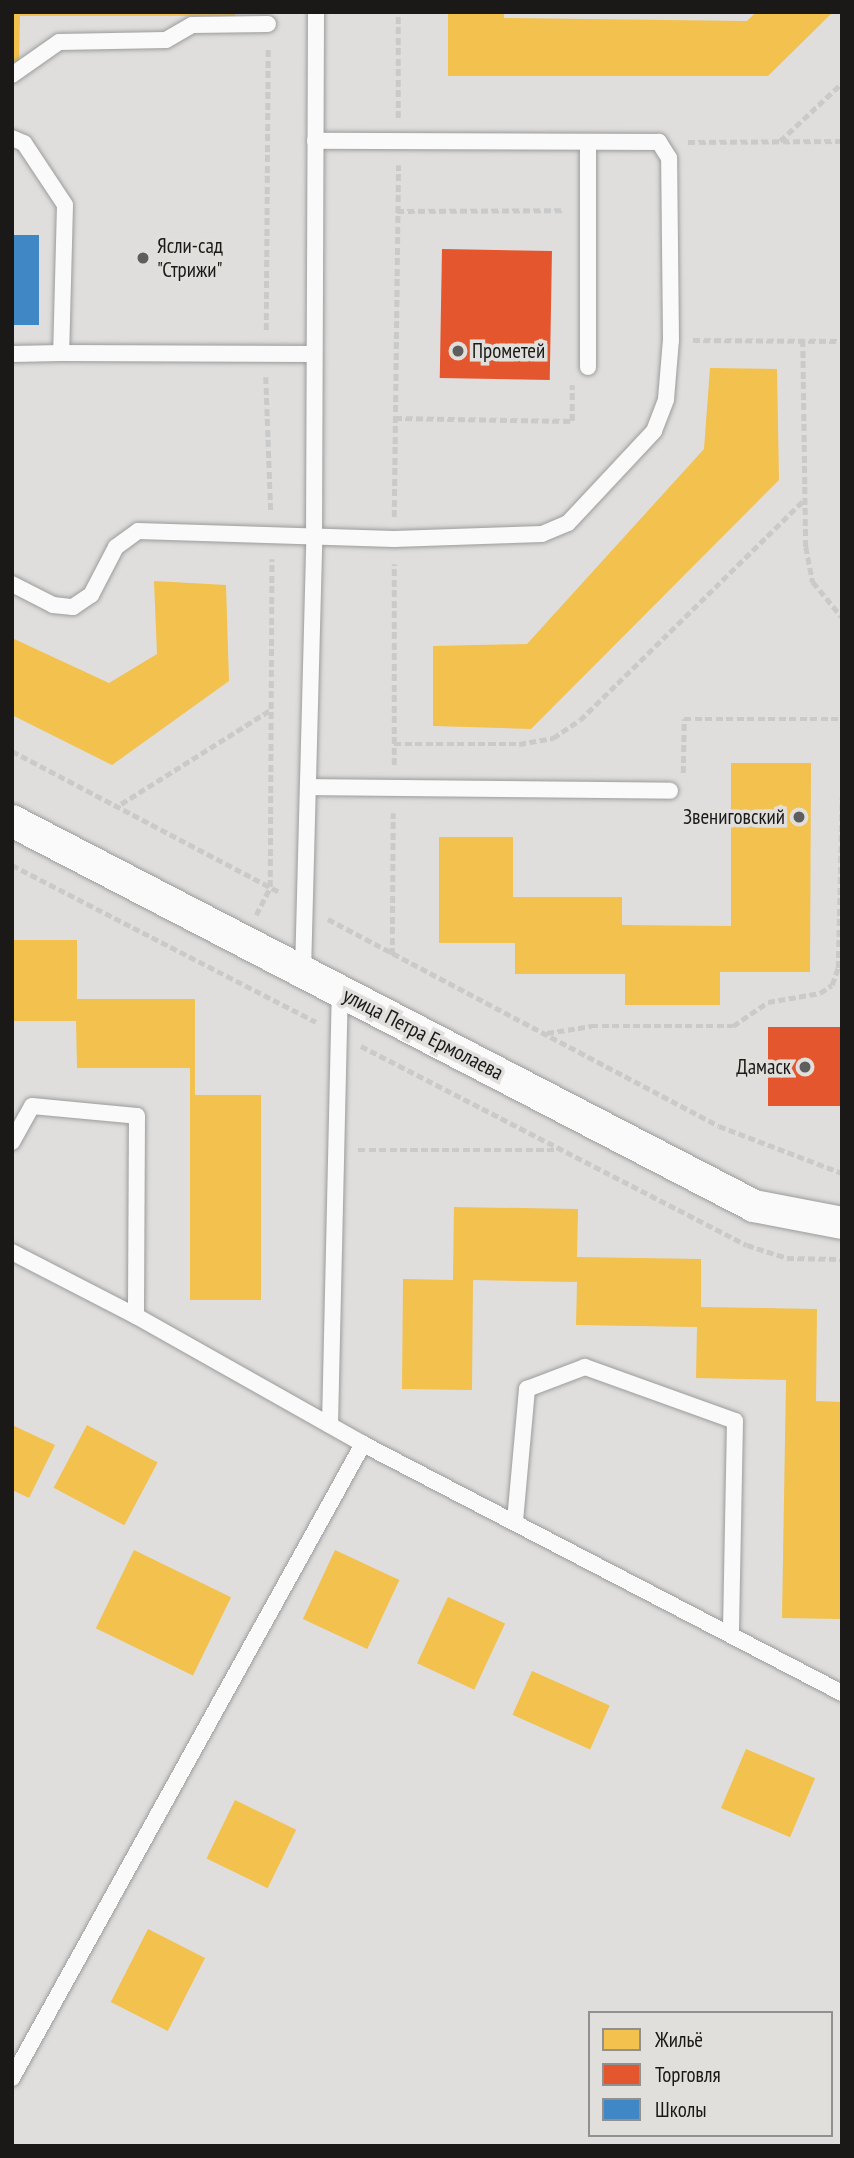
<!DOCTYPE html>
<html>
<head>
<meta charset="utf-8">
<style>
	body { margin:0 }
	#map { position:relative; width:854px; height:2158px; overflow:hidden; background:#dfdedd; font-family:"PT Sans Narrow",sans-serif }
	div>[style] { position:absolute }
	.homes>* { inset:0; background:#f2c14e; transform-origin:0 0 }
	.shops>* { inset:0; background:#e4572e; transform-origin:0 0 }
	.schools>* { inset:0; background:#3f88c5; transform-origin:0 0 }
	.path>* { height:4.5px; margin-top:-2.25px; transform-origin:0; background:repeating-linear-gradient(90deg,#cbcaca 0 7px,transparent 0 10.5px) }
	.roads { filter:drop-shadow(0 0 2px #9c9c9b) drop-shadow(0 0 2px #9c9c9b) }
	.lane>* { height:16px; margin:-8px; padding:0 8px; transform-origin:8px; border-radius:8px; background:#fafafa }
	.street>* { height:32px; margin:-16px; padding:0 16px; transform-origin:16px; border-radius:16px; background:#fafafa }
	.dots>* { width:19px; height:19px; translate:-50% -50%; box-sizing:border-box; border:4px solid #e0dfdc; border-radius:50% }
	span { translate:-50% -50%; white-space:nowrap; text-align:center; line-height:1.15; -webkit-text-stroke:7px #e0dfdc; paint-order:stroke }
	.poi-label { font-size:21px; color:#1a1918 }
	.left { translate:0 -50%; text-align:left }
	.right { translate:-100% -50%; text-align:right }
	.street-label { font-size:21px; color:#1a1918 }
	.frame { position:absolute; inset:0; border:14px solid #1a1918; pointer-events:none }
	.legend { position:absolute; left:588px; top:2011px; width:245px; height:126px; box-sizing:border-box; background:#e0dfdc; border:2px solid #91908e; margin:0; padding:9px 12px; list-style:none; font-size:21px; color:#1a1918 }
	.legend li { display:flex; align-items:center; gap:14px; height:35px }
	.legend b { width:35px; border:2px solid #91908e }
</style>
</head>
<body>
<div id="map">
	<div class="homes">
		<i style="clip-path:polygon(12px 12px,235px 12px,235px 16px,20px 16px,19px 62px,12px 62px)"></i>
		<i style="clip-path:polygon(448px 12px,504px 12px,504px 18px,747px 21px,756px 12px,833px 12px,768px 76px,448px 76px)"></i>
		<i style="clip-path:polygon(710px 368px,777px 369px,779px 480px,531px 729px,433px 726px,433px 646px,527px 644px,704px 449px)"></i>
		<i style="clip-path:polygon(154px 581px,226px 585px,229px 681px,112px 765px,12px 715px,12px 638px,109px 683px,157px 654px)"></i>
		<i style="clip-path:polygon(731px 763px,811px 763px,810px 972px,720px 972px,720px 1005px,625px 1005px,625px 974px,515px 974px,515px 943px,439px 943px,439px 837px,513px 837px,513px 897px,622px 897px,622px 925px,731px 926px)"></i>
		<i style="clip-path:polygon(12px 940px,77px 940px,77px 999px,195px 999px,195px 1095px,261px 1095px,261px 1300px,190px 1300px,190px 1068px,77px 1068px,76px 1021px,12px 1021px)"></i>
		<i style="clip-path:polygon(454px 1207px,578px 1209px,577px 1257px,701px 1259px,701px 1307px,817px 1309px,816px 1401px,842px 1402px,842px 1619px,782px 1618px,786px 1380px,696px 1378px,697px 1327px,576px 1325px,577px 1282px,473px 1280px,472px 1390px,402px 1389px,403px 1279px,453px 1280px)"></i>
		<i style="clip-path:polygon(12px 1425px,55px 1445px,29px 1498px,12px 1490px)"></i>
		<i style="left:87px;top:1425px;width:80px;height:71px;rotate:28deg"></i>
		<i style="left:134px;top:1550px;width:108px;height:87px;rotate:26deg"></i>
		<i style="left:335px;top:1550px;width:71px;height:76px;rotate:25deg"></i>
		<i style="left:448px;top:1597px;width:63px;height:73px;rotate:25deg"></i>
		<i style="left:532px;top:1671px;width:85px;height:48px;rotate:24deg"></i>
		<i style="left:746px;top:1749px;width:75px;height:64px;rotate:23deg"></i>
		<i style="left:235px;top:1800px;width:68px;height:65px;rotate:26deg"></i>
		<i style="left:148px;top:1929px;width:64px;height:82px;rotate:27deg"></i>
	</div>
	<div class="shops">
		<i style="left:442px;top:249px;width:110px;height:129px;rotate:1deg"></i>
		<i style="left:842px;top:1027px;width:79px;height:74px;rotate:90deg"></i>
	</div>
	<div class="schools">
		<i style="left:12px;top:235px;width:27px;height:90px"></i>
	</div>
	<div class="path">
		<i style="left:398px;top:118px;width:106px;rotate:-90deg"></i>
		<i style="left:780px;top:141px;width:85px;rotate:-43.1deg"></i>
		<i style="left:688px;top:142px;width:154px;rotate:-0.4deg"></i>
		<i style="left:397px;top:211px;width:166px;rotate:-0.3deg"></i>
		<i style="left:266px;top:330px;width:282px;rotate:-89.6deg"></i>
		<i style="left:693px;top:340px;width:149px;rotate:0.4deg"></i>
		<i style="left:803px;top:340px;width:207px;rotate:89.2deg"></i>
		<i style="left:806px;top:547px;width:36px;rotate:79deg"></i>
		<i style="left:813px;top:582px;width:45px;rotate:50.4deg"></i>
		<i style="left:266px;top:377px;width:135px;rotate:87.9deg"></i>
		<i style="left:395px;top:418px;width:177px;rotate:1deg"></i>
		<i style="left:572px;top:421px;width:36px;rotate:-90deg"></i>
		<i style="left:394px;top:517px;width:352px;rotate:-89.3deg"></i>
		<i style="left:394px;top:744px;width:125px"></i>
		<i style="left:519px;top:744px;width:35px;rotate:-10deg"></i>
		<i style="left:553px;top:738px;width:32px;rotate:-34deg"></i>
		<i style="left:580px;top:720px;width:315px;rotate:-44.5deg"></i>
		<i style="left:12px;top:751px;width:304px;rotate:27.8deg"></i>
		<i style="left:394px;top:765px;width:201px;rotate:-90deg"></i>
		<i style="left:683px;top:773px;width:54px;rotate:-88.9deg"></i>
		<i style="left:684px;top:719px;width:158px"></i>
		<i style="left:121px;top:804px;width:178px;rotate:-32.2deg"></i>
		<i style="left:12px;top:865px;width:342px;rotate:27.3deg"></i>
		<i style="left:256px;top:915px;width:31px;rotate:-63deg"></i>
		<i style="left:270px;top:887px;width:328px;rotate:-89.7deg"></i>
		<i style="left:328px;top:919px;width:442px;rotate:27.9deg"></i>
		<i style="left:719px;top:1126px;width:132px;rotate:20.9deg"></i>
		<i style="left:392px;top:955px;width:142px;rotate:-89.6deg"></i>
		<i style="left:547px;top:1033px;width:45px;rotate:-9deg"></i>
		<i style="left:591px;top:1026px;width:142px"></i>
		<i style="left:733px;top:1026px;width:42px;rotate:-34.4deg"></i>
		<i style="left:768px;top:1002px;width:53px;rotate:-9.8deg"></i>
		<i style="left:820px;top:993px;width:14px;rotate:-34deg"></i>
		<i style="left:832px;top:985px;width:18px;rotate:-71deg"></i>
		<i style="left:838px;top:968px;width:171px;rotate:-88.7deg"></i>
		<i style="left:361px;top:1046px;width:434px;rotate:27.3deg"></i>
		<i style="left:747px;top:1245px;width:42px;rotate:18deg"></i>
		<i style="left:787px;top:1258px;width:55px;rotate:1deg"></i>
		<i style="left:358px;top:1150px;width:198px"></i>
	</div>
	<div class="roads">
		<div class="lane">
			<i style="left:12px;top:75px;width:57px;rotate:-35.1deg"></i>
			<i style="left:59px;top:42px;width:107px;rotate:-1.1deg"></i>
			<i style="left:166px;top:40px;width:30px;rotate:-30deg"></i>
			<i style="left:192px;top:25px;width:76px;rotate:-0.8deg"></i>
			<i style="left:12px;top:138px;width:13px;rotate:23deg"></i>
			<i style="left:24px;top:143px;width:74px;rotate:56.5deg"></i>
			<i style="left:65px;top:205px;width:148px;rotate:91.5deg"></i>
			<i style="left:61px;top:353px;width:253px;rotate:0.2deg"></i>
			<i style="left:588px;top:142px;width:225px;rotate:90deg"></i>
			<i style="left:12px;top:354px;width:49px;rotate:-1.2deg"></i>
			<i style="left:12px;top:584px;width:46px;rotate:27.1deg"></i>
			<i style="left:53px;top:605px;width:20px;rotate:6deg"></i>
			<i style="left:73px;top:607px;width:22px;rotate:-34deg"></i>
			<i style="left:91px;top:595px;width:54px;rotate:-62.5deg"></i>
			<i style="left:116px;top:547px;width:27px;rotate:-36deg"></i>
			<i style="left:138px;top:531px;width:256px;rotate:1.8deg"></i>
			<i style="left:394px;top:539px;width:148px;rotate:-1.9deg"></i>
			<i style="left:542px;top:534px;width:28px;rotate:-23deg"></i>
			<i style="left:568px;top:523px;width:126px;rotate:-46.9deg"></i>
			<i style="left:654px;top:431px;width:34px;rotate:-69deg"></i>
			<i style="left:666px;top:399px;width:59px;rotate:-85.2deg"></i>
			<i style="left:671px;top:340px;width:182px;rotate:-90.6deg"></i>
			<i style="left:669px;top:158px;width:19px;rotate:-122deg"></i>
			<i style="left:659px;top:142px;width:344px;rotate:-179.8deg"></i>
			<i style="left:309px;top:787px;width:361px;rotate:0.6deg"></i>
			<i style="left:303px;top:972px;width:434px;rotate:-88.5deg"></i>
			<i style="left:314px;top:538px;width:526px;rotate:-89.78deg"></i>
			<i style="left:12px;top:1142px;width:41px;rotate:-60.9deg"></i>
			<i style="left:32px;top:1106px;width:105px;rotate:5.4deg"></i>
			<i style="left:137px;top:1116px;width:200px;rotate:90.3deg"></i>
			<i style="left:12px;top:1252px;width:140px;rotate:27.3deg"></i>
			<i style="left:136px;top:1316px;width:261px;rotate:29.4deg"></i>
			<i style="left:363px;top:1444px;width:540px;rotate:27.47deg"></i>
			<i style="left:330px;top:1425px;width:434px;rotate:-88.7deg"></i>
			<i style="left:515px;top:1521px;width:133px;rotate:-84.8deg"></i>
			<i style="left:527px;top:1389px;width:62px;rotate:-20.8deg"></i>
			<i style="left:585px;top:1367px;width:159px;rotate:19.8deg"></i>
			<i style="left:735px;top:1421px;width:213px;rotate:91.1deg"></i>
			<i style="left:12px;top:2078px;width:725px;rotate:-61.03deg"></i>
		</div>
		<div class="street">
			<i style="left:12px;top:821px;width:836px;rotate:27.42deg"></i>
			<i style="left:754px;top:1206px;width:90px;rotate:10.9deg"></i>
		</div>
	</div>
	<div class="dots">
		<i style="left:143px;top:258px;background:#5f5e5d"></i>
		<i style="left:458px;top:351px;background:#5f5e5d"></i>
		<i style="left:799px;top:817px;background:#5f5e5d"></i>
		<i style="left:805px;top:1067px;background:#5f5e5d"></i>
	</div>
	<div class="poi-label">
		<span class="left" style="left:157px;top:258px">Ясли-сад<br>"Стрижи"</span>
		<span class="left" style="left:472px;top:351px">Прометей</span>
		<span class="right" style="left:785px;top:817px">Звениговский</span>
		<span class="right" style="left:791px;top:1067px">Дамаск</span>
	</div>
	<div class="street-label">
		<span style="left:423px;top:1034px;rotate:27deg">улица Петра Ермолаева</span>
	</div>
	<div class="frame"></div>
	<ul class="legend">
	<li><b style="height:19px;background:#f2c14e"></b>Жильё</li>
	<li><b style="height:19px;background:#e4572e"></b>Торговля</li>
	<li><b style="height:19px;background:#3f88c5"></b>Школы</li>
	</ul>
</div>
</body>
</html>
